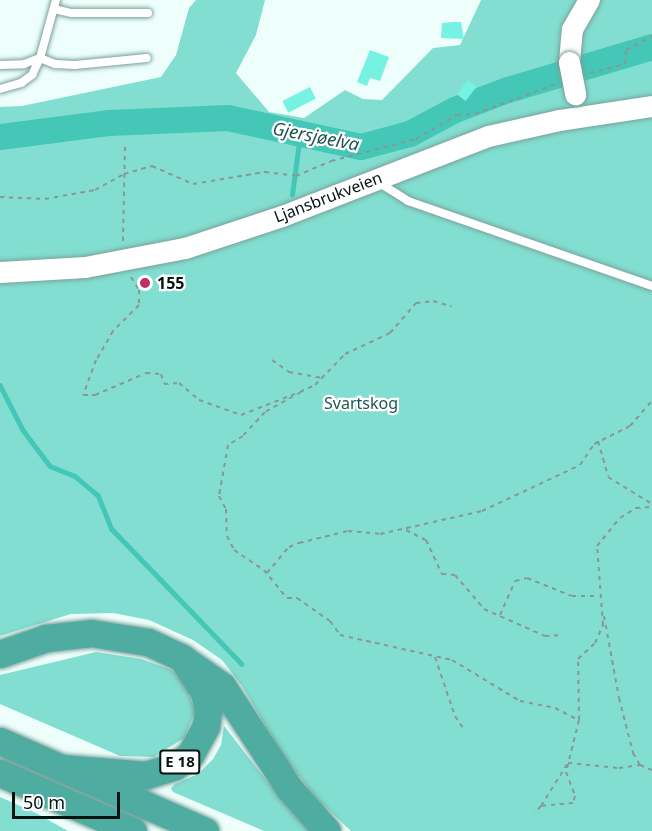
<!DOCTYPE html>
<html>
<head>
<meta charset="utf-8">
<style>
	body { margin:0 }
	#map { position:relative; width:652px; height:831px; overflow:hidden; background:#eefffb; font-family:"Noto Sans",sans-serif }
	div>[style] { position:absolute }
	.green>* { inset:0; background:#82ded0 }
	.stream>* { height:4.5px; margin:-2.25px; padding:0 2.25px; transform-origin:2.25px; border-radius:2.25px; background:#44c7b7 }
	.river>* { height:26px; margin:-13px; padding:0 13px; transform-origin:13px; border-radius:13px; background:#44c7b7 }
	.building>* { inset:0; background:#75f2e1; transform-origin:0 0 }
	.path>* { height:2px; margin-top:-1px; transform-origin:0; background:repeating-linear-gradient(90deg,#889895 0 4.5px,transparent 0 9px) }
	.roads { filter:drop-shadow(0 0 2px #7aa19b) drop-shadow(0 0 2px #7aa19b) }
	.lane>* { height:8px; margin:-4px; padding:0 4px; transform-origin:4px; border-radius:4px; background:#fff }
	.secondary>* { height:21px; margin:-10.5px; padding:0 10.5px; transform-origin:10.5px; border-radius:10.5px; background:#fff }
	.highway>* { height:27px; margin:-13.5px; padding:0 13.5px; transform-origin:13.5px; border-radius:13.5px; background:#4eada0 }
	.bridges { filter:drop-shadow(0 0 2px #7aa19b) drop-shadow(0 0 2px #7aa19b) }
	.secondary-bridge>* { height:21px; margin:-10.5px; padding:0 10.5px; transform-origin:10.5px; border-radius:10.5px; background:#fff }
	.dots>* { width:16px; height:16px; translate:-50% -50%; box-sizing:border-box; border:3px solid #fff; border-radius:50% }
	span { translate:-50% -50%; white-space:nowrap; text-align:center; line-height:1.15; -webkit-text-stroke:4.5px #fff; paint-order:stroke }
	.shield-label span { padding:2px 4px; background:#fff; border:2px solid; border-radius:4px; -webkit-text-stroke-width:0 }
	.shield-label { font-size:15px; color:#041210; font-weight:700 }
	.street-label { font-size:16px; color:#041210 }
	.poi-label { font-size:16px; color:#041210; font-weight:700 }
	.left { translate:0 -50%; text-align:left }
	.park-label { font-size:16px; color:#20564f }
	.water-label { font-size:18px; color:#21564f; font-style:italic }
	.scale { position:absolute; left:12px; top:792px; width:108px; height:27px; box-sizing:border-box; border:3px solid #041210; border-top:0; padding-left:8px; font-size:18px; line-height:21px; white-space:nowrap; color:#041210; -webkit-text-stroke:4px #fff; paint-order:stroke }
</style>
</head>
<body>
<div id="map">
	<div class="green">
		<i style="clip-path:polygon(196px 0,265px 0,256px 35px,236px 73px,269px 112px,304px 118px,345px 90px,363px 99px,382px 100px,433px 48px,460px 45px,481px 0,652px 0,652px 831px,351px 831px,316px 798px,283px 755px,242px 686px,222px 660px,193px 640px,149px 620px,113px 613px,71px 614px,0 636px,0 107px,22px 106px,161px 77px,176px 55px,189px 8px)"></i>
		<i style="clip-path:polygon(96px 652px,141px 659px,172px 670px,187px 688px,195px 712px,184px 738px,154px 757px,120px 756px,0 704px,0 675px)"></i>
		<i style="clip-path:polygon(224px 726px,273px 789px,311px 831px,264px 831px,173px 792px,171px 788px,175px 784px,198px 774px,213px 759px,221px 745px)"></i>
		<i style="clip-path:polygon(0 797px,36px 813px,68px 831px,0 831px)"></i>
	</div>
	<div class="stream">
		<i style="left:292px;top:195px;width:62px;rotate:-82.5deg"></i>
		<i style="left:0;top:385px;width:51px;rotate:62.9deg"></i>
		<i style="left:23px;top:430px;width:45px;rotate:53.1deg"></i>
		<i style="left:50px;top:466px;width:27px;rotate:22deg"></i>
		<i style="left:75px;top:476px;width:30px;rotate:40deg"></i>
		<i style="left:98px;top:495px;width:37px;rotate:68deg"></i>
		<i style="left:112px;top:529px;width:187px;rotate:46.1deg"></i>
	</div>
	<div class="river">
		<i style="left:0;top:137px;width:111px;rotate:-7.3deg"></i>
		<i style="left:110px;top:123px;width:118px;rotate:-2.4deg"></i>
		<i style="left:228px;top:118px;width:136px;rotate:12.3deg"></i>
		<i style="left:361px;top:147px;width:51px;rotate:-14.9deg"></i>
		<i style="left:410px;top:134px;width:51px;rotate:-28.1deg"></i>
		<i style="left:455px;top:110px;width:57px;rotate:-20.7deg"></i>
		<i style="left:508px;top:90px;width:150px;rotate:-16.6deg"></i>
	</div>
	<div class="building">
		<i style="clip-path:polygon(453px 22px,461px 22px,464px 39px,441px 38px,442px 23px)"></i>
		<i style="clip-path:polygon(370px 50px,389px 57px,380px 81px,370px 78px,367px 86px,357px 82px)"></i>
		<i style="left:468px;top:80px;width:11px;height:18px;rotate:38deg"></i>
		<i style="left:310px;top:87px;width:13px;height:31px;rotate:63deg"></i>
	</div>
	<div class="path">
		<i style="left:590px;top:73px;width:36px;rotate:-14deg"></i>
		<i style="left:625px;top:64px;width:14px;rotate:-86deg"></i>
		<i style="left:626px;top:50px;width:30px;rotate:-28deg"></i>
		<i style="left:0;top:197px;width:45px;rotate:2.5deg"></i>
		<i style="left:45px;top:199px;width:51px;rotate:-10.2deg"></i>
		<i style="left:95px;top:190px;width:33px;rotate:-29deg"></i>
		<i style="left:124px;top:174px;width:29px;rotate:-16deg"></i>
		<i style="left:152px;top:166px;width:45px;rotate:23.7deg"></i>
		<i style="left:193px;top:184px;width:73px;rotate:-9.5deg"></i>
		<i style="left:265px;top:172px;width:31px;rotate:7deg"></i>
		<i style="left:296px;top:176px;width:38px;rotate:-23deg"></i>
		<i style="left:331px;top:161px;width:88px;rotate:-14.5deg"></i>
		<i style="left:416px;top:139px;width:48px;rotate:-30.3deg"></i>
		<i style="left:457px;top:115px;width:18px;rotate:-3deg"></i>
		<i style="left:475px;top:114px;width:86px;rotate:-20.3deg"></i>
		<i style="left:123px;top:241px;width:96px;rotate:-88.8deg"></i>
		<i style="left:131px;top:277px;width:15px;rotate:58deg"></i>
		<i style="left:139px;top:290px;width:15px;rotate:90deg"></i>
		<i style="left:139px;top:305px;width:37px;rotate:135deg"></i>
		<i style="left:113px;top:331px;width:34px;rotate:120deg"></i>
		<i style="left:96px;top:360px;width:37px;rotate:110deg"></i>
		<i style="left:83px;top:395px;width:12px"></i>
		<i style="left:95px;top:395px;width:56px;rotate:-23.3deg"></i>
		<i style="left:146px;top:373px;width:15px;rotate:4deg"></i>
		<i style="left:161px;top:374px;width:10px;rotate:73deg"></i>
		<i style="left:164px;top:384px;width:15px;rotate:-4deg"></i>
		<i style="left:179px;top:383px;width:26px;rotate:40deg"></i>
		<i style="left:199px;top:400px;width:45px;rotate:19.7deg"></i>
		<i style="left:241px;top:415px;width:58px;rotate:-21.3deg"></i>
		<i style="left:272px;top:360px;width:21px;rotate:35deg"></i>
		<i style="left:289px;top:372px;width:34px;rotate:10deg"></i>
		<i style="left:300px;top:392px;width:17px;rotate:-25deg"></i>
		<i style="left:315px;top:385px;width:43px;rotate:-45.9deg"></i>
		<i style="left:345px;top:354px;width:50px;rotate:-25deg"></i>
		<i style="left:390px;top:333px;width:40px;rotate:-49deg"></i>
		<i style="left:416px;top:303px;width:17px;rotate:-7deg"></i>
		<i style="left:433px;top:301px;width:19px;rotate:16deg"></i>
		<i style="left:301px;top:392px;width:41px;rotate:150.9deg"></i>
		<i style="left:265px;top:412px;width:33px;rotate:133deg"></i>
		<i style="left:243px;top:436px;width:17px;rotate:149deg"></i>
		<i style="left:228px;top:445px;width:52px;rotate:100deg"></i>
		<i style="left:219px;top:496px;width:15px;rotate:62deg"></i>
		<i style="left:226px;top:509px;width:27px;rotate:88deg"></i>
		<i style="left:227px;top:536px;width:16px;rotate:63deg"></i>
		<i style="left:234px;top:550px;width:36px;rotate:34deg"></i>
		<i style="left:264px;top:570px;width:36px;rotate:51deg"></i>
		<i style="left:287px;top:598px;width:10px"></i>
		<i style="left:297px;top:598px;width:40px;rotate:34.9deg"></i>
		<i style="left:330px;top:621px;width:17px;rotate:54deg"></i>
		<i style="left:340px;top:635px;width:115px;rotate:12.6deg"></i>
		<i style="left:452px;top:660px;width:79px;rotate:31.1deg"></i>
		<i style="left:520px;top:701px;width:36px;rotate:11deg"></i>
		<i style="left:555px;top:708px;width:27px;rotate:27deg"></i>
		<i style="left:579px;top:720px;width:54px;rotate:104deg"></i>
		<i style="left:566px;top:772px;width:26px;rotate:69deg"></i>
		<i style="left:575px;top:796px;width:7px;rotate:106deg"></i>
		<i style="left:573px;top:803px;width:32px;rotate:175deg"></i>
		<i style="left:541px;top:806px;width:9px;rotate:131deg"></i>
		<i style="left:598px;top:441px;width:37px;rotate:74deg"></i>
		<i style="left:608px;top:477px;width:52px;rotate:31.5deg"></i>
		<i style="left:406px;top:530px;width:22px;rotate:27deg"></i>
		<i style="left:426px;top:540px;width:38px;rotate:65deg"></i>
		<i style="left:442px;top:574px;width:13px;rotate:4deg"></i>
		<i style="left:455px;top:575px;width:45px;rotate:49.5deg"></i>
		<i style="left:484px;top:609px;width:67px;rotate:23.9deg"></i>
		<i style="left:545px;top:636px;width:18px;rotate:-3deg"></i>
		<i style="left:267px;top:573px;width:34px;rotate:-50deg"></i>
		<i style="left:289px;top:547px;width:11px;rotate:-22deg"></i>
		<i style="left:299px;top:543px;width:50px;rotate:-13.8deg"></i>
		<i style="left:348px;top:531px;width:32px;rotate:5deg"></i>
		<i style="left:380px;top:534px;width:105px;rotate:-12.7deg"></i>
		<i style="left:482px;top:511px;width:108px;rotate:-25.1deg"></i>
		<i style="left:580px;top:465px;width:25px;rotate:-56deg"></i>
		<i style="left:594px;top:444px;width:40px;rotate:-26.6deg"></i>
		<i style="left:630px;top:426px;width:33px;rotate:-49deg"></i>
		<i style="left:500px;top:615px;width:37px;rotate:-66deg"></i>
		<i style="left:515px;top:581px;width:12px;rotate:-14deg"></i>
		<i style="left:527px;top:578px;width:48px;rotate:21.8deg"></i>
		<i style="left:572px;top:596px;width:26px"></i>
		<i style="left:604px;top:616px;width:83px;rotate:79.6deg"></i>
		<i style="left:619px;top:698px;width:57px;rotate:75.7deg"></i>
		<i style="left:633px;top:753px;width:14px;rotate:60deg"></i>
		<i style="left:435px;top:657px;width:62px;rotate:71.3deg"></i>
		<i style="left:455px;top:716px;width:14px;rotate:56deg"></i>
		<i style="left:579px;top:720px;width:61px;rotate:-90.9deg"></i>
		<i style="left:578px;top:659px;width:23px;rotate:-43deg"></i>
		<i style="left:595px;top:643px;width:20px;rotate:-66deg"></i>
		<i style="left:603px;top:625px;width:79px;rotate:-94.3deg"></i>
		<i style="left:597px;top:546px;width:36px;rotate:-51deg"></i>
		<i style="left:620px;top:518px;width:19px;rotate:-32deg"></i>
		<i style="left:636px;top:508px;width:16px;rotate:-4deg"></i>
		<i style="left:541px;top:806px;width:51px;rotate:-57.9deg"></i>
		<i style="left:568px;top:763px;width:51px;rotate:5.6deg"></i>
		<i style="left:619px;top:768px;width:21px;rotate:-8deg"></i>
		<i style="left:640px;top:765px;width:13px;rotate:23deg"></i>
	</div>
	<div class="roads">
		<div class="lane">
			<i style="left:54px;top:9px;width:18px;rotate:13deg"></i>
			<i style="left:72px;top:13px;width:76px"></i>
			<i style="left:0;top:65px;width:24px;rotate:-2deg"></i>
			<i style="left:24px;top:64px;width:17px;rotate:-21deg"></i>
			<i style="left:40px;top:58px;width:60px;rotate:-74.6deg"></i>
			<i style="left:0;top:89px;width:22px;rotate:-16deg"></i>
			<i style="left:21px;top:83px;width:14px;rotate:-36deg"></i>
			<i style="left:32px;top:75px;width:19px;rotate:-65deg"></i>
			<i style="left:40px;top:58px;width:16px;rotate:22deg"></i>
			<i style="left:55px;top:64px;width:20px;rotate:3deg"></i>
			<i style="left:75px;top:65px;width:72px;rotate:-5.6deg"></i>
			<i style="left:378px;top:182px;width:36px;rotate:32deg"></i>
			<i style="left:408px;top:201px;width:258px;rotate:19.2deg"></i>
		</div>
		<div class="secondary">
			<i style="left:569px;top:62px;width:33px;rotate:-85deg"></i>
			<i style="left:572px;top:29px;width:34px;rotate:-60deg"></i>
			<i style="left:0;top:272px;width:85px;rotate:-3.4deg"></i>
			<i style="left:85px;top:267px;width:102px;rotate:-10.8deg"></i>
			<i style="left:185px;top:248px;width:102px;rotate:-18.3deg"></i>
			<i style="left:282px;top:216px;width:221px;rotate:-21.2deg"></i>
			<i style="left:488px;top:136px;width:73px;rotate:-12.7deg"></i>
			<i style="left:559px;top:120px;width:94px;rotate:-8.6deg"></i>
		</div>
		<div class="highway">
			<i style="left:0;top:654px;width:49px;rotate:-19.2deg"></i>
			<i style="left:46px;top:638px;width:45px;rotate:-6.3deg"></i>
			<i style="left:91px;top:633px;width:58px;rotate:9deg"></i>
			<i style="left:148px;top:642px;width:38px;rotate:25deg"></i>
			<i style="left:182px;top:658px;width:49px;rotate:35deg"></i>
			<i style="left:222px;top:686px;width:122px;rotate:56.7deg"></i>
			<i style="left:289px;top:788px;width:57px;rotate:48.5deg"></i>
			<i style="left:0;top:741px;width:224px;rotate:23.7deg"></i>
			<i style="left:61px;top:768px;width:85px;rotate:4.7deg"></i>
			<i style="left:146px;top:775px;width:30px;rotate:-17deg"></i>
			<i style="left:175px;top:766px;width:19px;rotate:-36deg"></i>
			<i style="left:190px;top:755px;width:33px;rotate:-61deg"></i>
			<i style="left:206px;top:726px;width:16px;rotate:-83deg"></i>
			<i style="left:208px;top:710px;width:18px;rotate:-103deg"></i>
			<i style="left:204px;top:692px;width:33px;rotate:-123deg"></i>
			<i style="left:0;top:773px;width:145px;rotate:23.6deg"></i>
		</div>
	</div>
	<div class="bridges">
		<div class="secondary-bridge">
			<i style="left:569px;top:62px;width:33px;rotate:79deg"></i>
		</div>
	</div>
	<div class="dots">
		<i style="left:145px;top:283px;background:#be3164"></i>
	</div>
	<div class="shield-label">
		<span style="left:180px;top:762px">E 18</span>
	</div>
	<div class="street-label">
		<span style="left:328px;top:197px;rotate:-21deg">Ljansbrukveien</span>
	</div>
	<div class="poi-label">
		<span class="left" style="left:157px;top:283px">155</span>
	</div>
	<div class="park-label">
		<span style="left:361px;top:403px">Svartskog</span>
	</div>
	<div class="water-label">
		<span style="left:316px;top:136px;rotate:11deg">Gjersjøelva</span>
	</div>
	<div class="scale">50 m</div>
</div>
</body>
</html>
